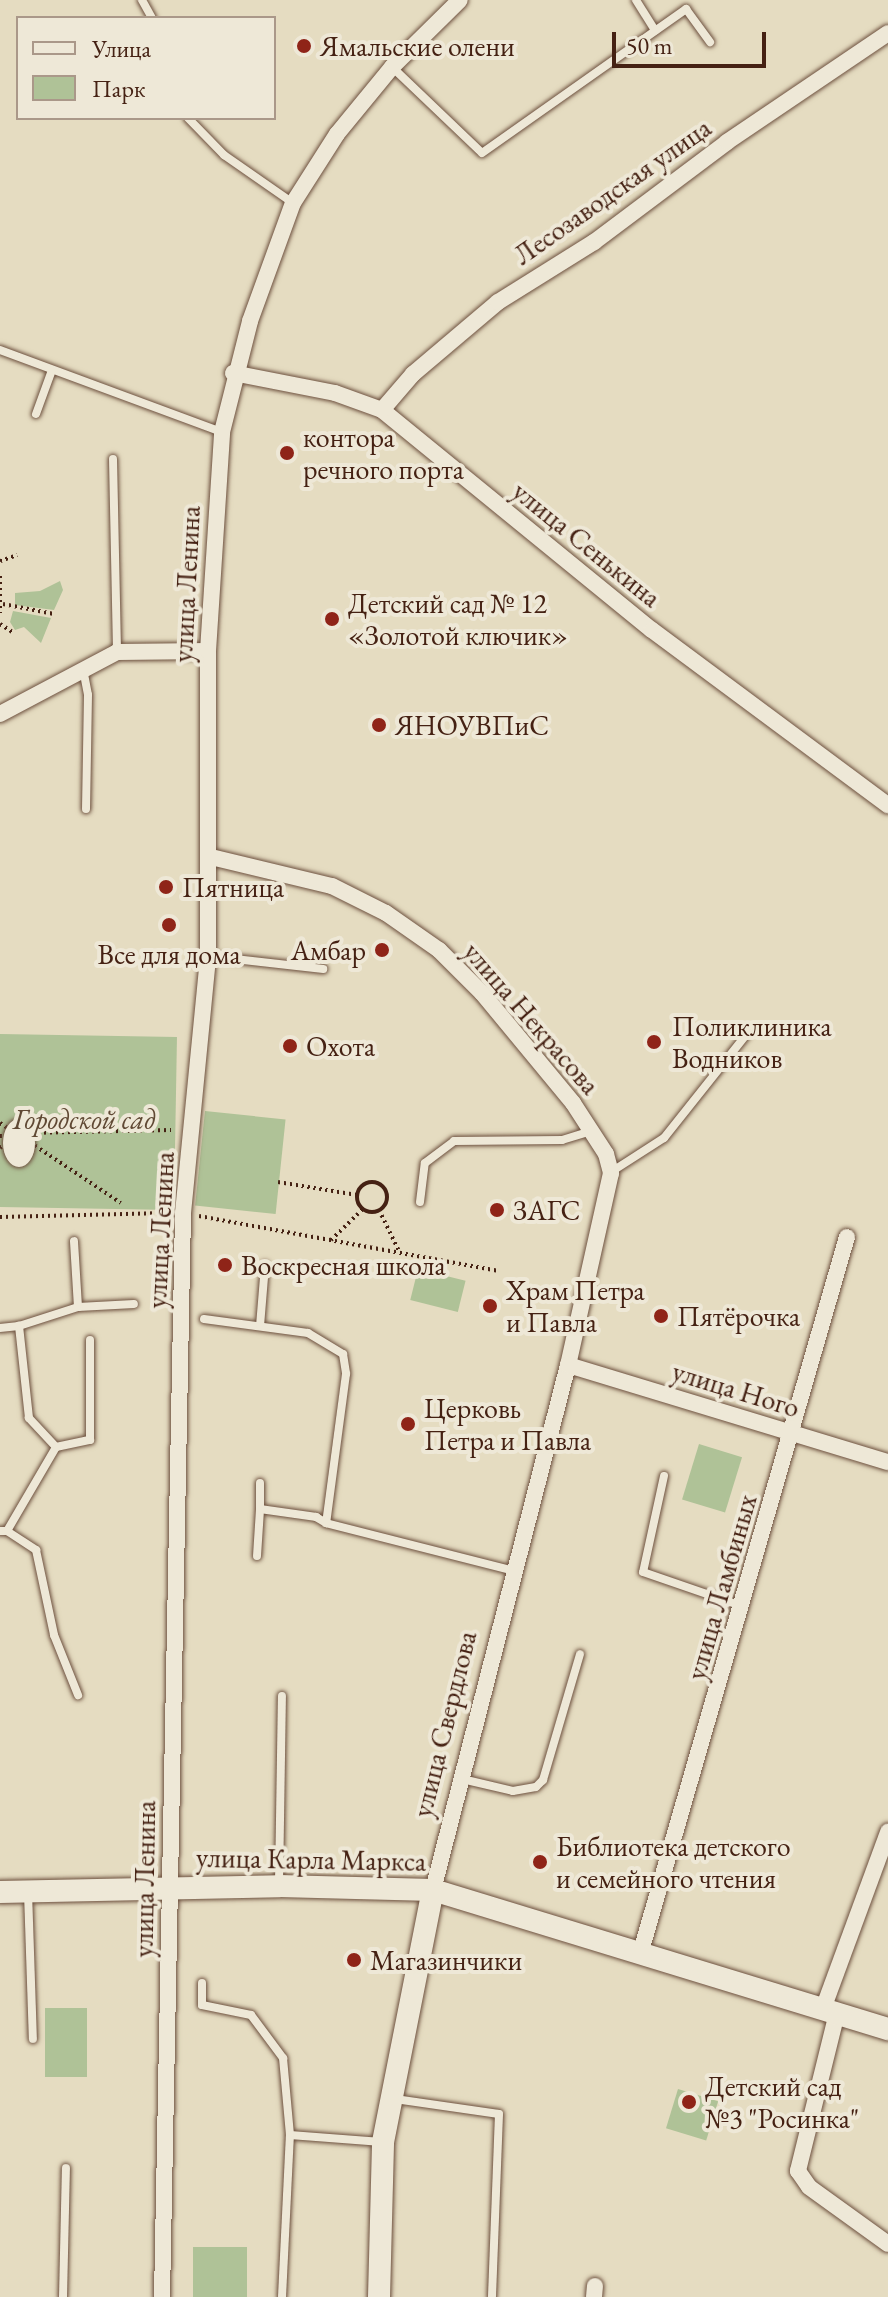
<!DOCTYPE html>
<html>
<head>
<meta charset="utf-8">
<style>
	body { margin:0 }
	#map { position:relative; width:888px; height:2297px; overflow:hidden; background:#e5dcc1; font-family:"EB Garamond",serif }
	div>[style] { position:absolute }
	.green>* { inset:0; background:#afc297; transform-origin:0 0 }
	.path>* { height:4px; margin-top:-2px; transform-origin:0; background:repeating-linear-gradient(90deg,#452113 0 2px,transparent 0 6px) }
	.path>.ring { margin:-2px; padding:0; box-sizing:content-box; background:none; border:4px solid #452113; border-radius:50% }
	.roads { filter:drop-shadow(0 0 2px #6d503e) drop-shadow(0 0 2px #6d503e) }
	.lane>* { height:8px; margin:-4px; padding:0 4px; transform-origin:4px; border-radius:4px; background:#eee8d7 }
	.street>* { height:16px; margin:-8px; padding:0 8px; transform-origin:8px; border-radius:8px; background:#eee8d7 }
	.street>.ring { margin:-8px; padding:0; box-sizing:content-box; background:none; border:16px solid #eee8d7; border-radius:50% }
	.secondary>* { height:22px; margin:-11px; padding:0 11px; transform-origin:11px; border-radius:11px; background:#eee8d7 }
	.dots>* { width:22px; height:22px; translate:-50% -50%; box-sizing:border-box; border:4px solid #eee8d7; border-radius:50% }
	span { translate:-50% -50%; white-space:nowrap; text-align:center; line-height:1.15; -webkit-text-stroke:8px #eee8d7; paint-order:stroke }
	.poi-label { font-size:28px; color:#452113 }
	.left { translate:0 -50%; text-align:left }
	.right { translate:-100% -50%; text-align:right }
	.street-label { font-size:28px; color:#452113 }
	.park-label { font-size:28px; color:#604934; font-style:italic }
	.legend { position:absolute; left:16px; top:16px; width:260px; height:104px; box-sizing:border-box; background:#eee8d7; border:2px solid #aa9889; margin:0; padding:10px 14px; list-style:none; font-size:24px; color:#452113 }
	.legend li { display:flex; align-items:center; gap:16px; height:40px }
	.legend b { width:40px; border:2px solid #aa9889 }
	.scale { position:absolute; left:612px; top:32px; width:154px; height:36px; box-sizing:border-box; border:4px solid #452113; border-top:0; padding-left:10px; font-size:24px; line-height:28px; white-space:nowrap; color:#452113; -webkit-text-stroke:6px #eee8d7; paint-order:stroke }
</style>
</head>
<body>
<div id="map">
	<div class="green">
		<i style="clip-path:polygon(60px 581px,63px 590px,54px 610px,15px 605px,15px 593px,40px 591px)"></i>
		<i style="clip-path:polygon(13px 611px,51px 618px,41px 643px,24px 627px,15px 630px,10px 622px)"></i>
		<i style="left:0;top:1034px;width:177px;height:173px;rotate:1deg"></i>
		<i style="left:205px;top:1111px;width:81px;height:95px;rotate:6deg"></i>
		<i style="left:418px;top:1269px;width:49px;height:32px;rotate:14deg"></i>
		<i style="left:699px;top:1444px;width:45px;height:58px;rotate:17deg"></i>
		<i style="left:45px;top:2008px;width:42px;height:69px"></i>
		<i style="left:678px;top:2089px;width:42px;height:41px;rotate:17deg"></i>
		<i style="left:193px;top:2247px;width:54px;height:50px"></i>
	</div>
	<div class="path">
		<i style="left:0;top:561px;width:18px;rotate:-19deg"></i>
		<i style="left:0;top:576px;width:37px;rotate:90deg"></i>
		<i style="left:3px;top:604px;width:52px;rotate:11.1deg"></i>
		<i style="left:0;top:624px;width:17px;rotate:33deg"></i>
		<i style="left:0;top:1123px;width:14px;rotate:34deg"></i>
		<i style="left:26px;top:1133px;width:145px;rotate:-1.2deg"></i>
		<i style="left:0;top:1136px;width:11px"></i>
		<i style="left:25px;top:1139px;width:115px;rotate:33.7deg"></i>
		<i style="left:0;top:1148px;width:16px;rotate:-40deg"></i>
		<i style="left:278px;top:1182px;width:80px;rotate:9.3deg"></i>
		<i class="ring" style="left:357px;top:1182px;width:26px;height:26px"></i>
		<i style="left:379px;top:1210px;width:46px;rotate:64deg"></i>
		<i style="left:199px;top:1216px;width:305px;rotate:10.4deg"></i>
		<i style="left:0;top:1217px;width:166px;rotate:-1.4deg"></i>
		<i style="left:331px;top:1240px;width:45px;rotate:-44.1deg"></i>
	</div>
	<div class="roads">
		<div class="lane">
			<i style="left:142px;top:0;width:21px;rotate:61deg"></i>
			<i style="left:636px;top:0;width:36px;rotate:58deg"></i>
			<i style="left:392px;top:67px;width:124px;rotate:43.7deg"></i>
			<i style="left:482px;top:153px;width:250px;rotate:-35.2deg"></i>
			<i style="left:686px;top:9px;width:41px;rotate:54deg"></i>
			<i style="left:188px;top:118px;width:52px;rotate:45.8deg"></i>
			<i style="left:224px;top:155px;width:84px;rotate:34.8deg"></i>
			<i style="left:0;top:350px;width:237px;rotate:20.3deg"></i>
			<i style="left:36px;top:414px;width:47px;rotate:-70deg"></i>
			<i style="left:113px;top:459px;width:193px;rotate:88.8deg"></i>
			<i style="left:83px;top:669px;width:26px;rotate:79deg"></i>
			<i style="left:88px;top:695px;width:114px;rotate:91deg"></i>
			<i style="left:208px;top:956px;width:116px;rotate:6.4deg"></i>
			<i style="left:611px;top:1172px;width:63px;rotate:-32.7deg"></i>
			<i style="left:664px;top:1138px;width:132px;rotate:-51.5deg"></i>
			<i style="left:420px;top:1202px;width:39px;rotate:-83deg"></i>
			<i style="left:425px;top:1163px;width:36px;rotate:-37deg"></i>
			<i style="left:454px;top:1141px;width:108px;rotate:-0.5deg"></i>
			<i style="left:562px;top:1140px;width:31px;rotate:-17deg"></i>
			<i style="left:78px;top:1307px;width:56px;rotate:-3.1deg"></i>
			<i style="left:204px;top:1319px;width:105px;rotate:7.7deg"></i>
			<i style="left:308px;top:1333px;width:41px;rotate:31deg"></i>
			<i style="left:343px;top:1354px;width:20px;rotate:81deg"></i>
			<i style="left:346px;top:1374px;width:150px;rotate:97.6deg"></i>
			<i style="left:326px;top:1523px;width:194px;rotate:14.3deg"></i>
			<i style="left:260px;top:1326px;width:61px;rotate:-85.3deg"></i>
			<i style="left:0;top:1328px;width:19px;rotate:-6deg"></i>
			<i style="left:56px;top:1447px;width:35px;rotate:-12deg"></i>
			<i style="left:90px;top:1440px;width:100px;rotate:-90deg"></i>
			<i style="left:664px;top:1476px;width:98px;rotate:102.3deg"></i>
			<i style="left:643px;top:1572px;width:105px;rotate:19deg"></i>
			<i style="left:260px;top:1509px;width:26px;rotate:-90deg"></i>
			<i style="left:0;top:1531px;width:7px"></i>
			<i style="left:7px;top:1531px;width:97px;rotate:-59.7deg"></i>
			<i style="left:56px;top:1447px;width:40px;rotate:-133deg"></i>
			<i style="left:29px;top:1418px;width:93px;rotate:-96.2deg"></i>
			<i style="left:19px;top:1326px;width:62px;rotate:-17.9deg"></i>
			<i style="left:78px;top:1307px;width:66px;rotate:-93.5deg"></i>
			<i style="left:7px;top:1531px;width:35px;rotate:33deg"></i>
			<i style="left:36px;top:1550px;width:87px;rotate:78deg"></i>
			<i style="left:54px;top:1635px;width:65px;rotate:68.2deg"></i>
			<i style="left:257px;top:1556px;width:47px;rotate:-86.3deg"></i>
			<i style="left:260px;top:1509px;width:57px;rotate:8.1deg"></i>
			<i style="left:316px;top:1517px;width:12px;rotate:31deg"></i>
			<i style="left:462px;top:1779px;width:52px;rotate:13.2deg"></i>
			<i style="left:513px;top:1791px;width:23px;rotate:-10deg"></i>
			<i style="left:536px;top:1787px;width:10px;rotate:-45deg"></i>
			<i style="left:543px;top:1780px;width:131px;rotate:-73.6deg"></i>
			<i style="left:279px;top:1883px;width:187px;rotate:-89.1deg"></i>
			<i style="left:28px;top:1892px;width:147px;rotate:88.1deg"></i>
			<i style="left:202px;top:1983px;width:22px;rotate:90deg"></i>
			<i style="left:202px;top:2005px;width:50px;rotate:11.5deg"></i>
			<i style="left:251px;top:2015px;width:54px;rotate:53.3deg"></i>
			<i style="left:283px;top:2058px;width:77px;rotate:84.8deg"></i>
			<i style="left:290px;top:2135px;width:92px;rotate:4.4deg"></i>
			<i style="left:395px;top:2099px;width:105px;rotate:8.2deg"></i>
			<i style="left:499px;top:2114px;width:183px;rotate:92.2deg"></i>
			<i style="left:63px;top:2297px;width:129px;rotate:-88.7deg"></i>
			<i style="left:282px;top:2297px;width:162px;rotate:-87.2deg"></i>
		</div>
		<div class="street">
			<i style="left:233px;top:373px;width:104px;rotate:11.1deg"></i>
			<i style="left:335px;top:393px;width:50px;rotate:19.9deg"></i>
			<i style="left:382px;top:410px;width:348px;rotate:39.2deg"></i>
			<i style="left:652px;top:630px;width:294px;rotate:36.6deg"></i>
			<i style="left:382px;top:410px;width:48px;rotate:-49.3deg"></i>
			<i style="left:413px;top:374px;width:111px;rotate:-40.3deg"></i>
			<i style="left:498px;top:302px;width:113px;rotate:-32deg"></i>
			<i style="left:594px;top:242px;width:166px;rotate:-36.9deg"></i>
			<i style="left:727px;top:142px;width:194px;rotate:-34.1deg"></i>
			<i style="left:0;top:714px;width:132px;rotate:-27.9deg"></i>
			<i style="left:117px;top:652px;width:91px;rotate:-0.6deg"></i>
			<i style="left:211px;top:857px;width:124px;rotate:13.5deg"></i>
			<i style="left:332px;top:886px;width:60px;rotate:26.6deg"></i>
			<i style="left:386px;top:913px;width:65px;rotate:34.9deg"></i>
			<i style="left:439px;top:950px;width:61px;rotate:45deg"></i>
			<i style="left:482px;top:993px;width:143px;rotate:50.4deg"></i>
			<i style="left:573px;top:1103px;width:61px;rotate:57.1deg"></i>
			<i style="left:606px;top:1154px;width:20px;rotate:75deg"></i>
			<i style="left:611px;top:1173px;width:197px;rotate:102.6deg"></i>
			<i style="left:568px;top:1365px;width:542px;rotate:104.42deg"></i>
			<i class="ring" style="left:11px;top:1127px;width:-2px;height:-2px"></i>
			<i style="left:568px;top:1365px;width:334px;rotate:16.9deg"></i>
			<i style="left:641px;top:1951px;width:743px;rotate:-73.91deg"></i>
			<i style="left:823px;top:2009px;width:189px;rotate:-69.8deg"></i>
			<i style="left:837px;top:2013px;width:163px;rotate:103.9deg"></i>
			<i style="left:798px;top:2171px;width:19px;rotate:55deg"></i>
			<i style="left:809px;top:2187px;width:97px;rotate:35.8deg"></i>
			<i style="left:162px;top:2297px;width:1084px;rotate:-88.89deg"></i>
			<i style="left:183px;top:1213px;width:258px;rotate:-84.4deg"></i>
			<i style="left:208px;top:956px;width:305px;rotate:-90deg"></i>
			<i style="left:208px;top:651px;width:219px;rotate:-86.3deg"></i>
			<i style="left:222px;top:432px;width:114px;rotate:-75.8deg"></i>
			<i style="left:250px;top:321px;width:126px;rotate:-70deg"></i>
			<i style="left:293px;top:203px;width:82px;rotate:-57.5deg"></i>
			<i style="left:337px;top:134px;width:87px;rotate:-50.6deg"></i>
			<i style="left:392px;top:67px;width:95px;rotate:-44.6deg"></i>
			<i style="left:594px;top:2297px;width:11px;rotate:-85deg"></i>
		</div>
		<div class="secondary">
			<i style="left:0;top:1892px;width:279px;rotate:-1.2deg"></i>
			<i style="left:279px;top:1886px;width:154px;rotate:1.5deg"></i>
			<i style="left:433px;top:1890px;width:476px;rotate:17deg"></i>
			<i style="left:379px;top:2297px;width:155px;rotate:-88.5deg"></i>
			<i style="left:383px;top:2142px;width:257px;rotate:-78.8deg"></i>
		</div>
	</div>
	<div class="dots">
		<i style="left:304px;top:46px;background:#8f2418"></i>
		<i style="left:287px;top:453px;background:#8f2418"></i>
		<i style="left:332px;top:619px;background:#8f2418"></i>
		<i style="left:379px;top:725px;background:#8f2418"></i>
		<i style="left:166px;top:887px;background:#8f2418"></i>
		<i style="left:169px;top:925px;background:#8f2418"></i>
		<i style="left:382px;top:950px;background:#8f2418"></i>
		<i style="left:654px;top:1042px;background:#8f2418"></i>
		<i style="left:290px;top:1046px;background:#8f2418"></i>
		<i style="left:497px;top:1210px;background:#8f2418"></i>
		<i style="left:225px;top:1265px;background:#8f2418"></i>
		<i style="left:490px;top:1306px;background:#8f2418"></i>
		<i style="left:661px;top:1316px;background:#8f2418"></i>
		<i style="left:408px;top:1424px;background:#8f2418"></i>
		<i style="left:540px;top:1862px;background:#8f2418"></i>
		<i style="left:354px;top:1960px;background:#8f2418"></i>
		<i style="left:689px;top:2102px;background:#8f2418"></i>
	</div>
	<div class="poi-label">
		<span class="left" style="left:320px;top:46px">Ямальские олени</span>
		<span class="left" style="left:303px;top:453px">контора<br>речного порта</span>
		<span class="left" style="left:348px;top:619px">Детский сад № 12<br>«Золотой ключик»</span>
		<span class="left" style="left:395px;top:725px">ЯНОУВПиС</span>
		<span class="left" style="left:182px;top:887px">Пятница</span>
		<span class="right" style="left:366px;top:950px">Амбар</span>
		<span style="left:169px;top:954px">Все для дома</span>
		<span class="left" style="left:672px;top:1042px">Поликлиника<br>Водников</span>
		<span class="left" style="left:306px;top:1046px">Охота</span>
		<span class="left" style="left:513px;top:1210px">ЗАГС</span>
		<span class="left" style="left:241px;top:1265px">Воскресная школа</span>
		<span class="left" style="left:506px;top:1306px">Храм Петра<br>и Павла</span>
		<span class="left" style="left:677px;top:1316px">Пятёрочка</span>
		<span class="left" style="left:424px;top:1424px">Церковь<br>Петра и Павла</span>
		<span class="left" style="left:556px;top:1862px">Библиотека детского<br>и семейного чтения</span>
		<span class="left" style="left:370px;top:1960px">Магазинчики</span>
		<span class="left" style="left:705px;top:2102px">Детский сад<br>№3 "Росинка"</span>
	</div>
	<div class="street-label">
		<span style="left:612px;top:191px;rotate:-35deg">Лесозаводская улица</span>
		<span style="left:587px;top:544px;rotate:39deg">улица Сенькина</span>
		<span style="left:186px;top:584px;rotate:-87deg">улица Ленина</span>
		<span style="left:532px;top:1018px;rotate:49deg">улица Некрасова</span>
		<span style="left:160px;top:1230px;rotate:-87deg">улица Ленина</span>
		<span style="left:736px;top:1389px;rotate:17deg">улица Ного</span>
		<span style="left:721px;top:1587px;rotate:-74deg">улица Ламбиных</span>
		<span style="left:444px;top:1724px;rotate:-76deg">улица Свердлова</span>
		<span style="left:311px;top:1859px;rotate:1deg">улица Карла Маркса</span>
		<span style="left:144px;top:1879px;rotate:-89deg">улица Ленина</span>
	</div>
	<div class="park-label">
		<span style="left:84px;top:1119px">Городской сад</span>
	</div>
	<ul class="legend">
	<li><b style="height:10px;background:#eee8d7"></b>Улица</li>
	<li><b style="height:22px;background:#afc297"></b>Парк</li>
	</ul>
	<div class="scale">50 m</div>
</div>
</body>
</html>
